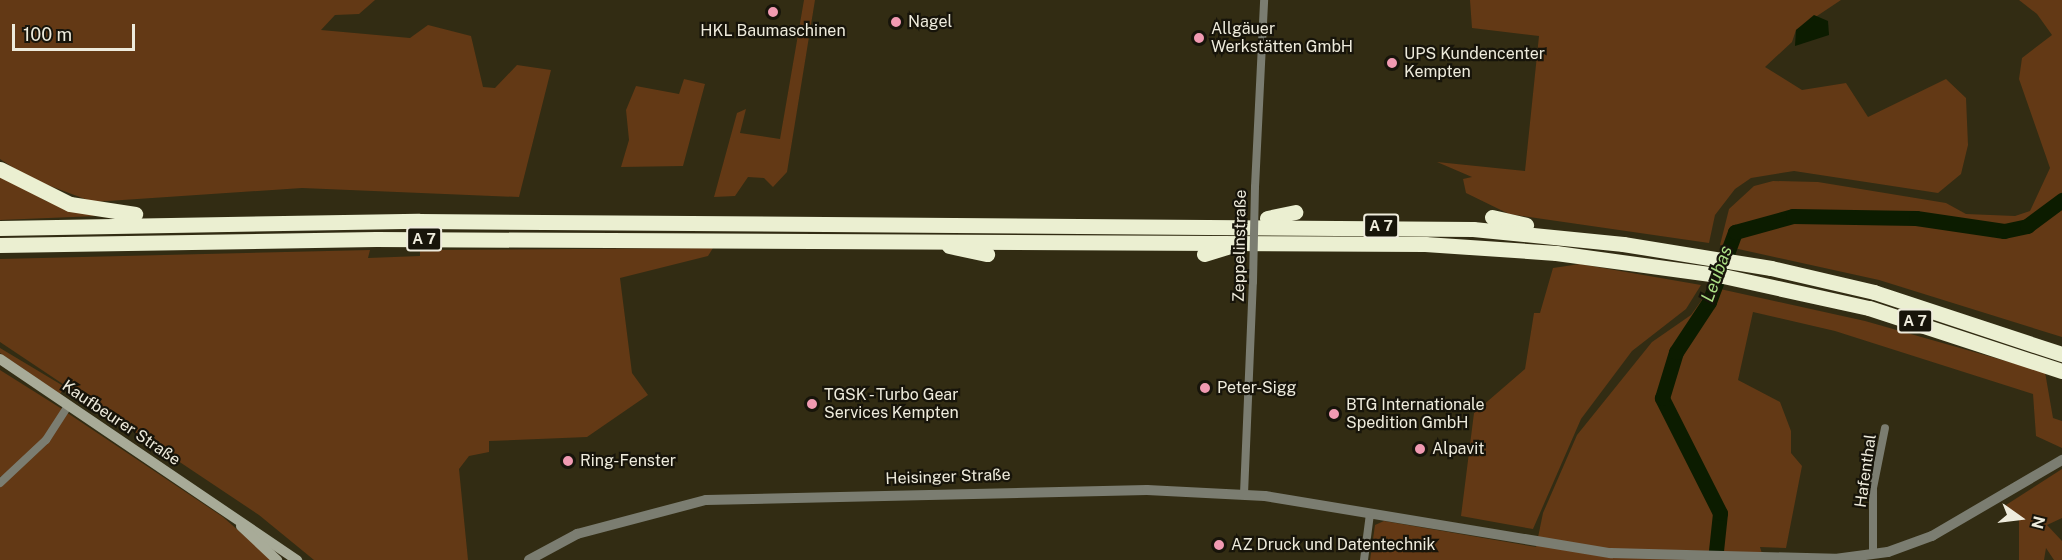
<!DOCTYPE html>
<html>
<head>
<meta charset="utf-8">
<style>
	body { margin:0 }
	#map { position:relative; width:2062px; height:560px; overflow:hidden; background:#322c13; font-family:"Public Sans",sans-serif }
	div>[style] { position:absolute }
	.green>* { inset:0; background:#633915 }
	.water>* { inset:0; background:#0c1c00 }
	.river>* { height:15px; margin:-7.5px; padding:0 7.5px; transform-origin:7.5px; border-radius:7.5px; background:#0c1c00 }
	.minor>* { height:8px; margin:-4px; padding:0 4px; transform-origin:4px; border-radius:4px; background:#7b7d71 }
	.tertiary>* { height:10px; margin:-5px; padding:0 5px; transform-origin:5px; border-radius:5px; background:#7b7d71 }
	.secondary>* { height:10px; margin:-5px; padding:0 5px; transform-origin:5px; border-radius:5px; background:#a8ab98 }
	.motorway>* { height:15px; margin:-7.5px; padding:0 7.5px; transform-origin:7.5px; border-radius:7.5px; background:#ebefd1 }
	.minor-bridge>* { height:8px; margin:-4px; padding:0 4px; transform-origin:4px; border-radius:4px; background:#7b7d71 }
	.dots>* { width:16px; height:16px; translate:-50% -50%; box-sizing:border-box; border:3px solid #17140a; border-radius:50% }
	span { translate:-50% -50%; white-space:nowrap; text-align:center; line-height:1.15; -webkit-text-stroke:4.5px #17140a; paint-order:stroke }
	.shield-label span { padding:2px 4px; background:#17140a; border:2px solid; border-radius:4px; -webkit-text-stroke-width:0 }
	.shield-label { font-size:15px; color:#eeebdc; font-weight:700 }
	.poi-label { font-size:16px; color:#eeebdc }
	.left { translate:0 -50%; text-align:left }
	.street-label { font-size:16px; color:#eeebdc }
	.water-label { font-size:18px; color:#abde85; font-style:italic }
	.north { position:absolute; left:1990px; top:488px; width:60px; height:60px; -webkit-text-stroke:4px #17140a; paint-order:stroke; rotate:104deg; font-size:16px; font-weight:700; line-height:24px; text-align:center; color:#eeebdc }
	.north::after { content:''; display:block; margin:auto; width:21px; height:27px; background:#eeebdc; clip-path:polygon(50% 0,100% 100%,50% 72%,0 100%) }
	.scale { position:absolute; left:12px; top:24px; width:123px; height:27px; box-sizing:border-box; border:3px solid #eeebdc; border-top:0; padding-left:8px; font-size:18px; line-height:21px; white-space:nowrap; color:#eeebdc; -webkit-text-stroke:4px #17140a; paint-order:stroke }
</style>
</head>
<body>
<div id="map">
	<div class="green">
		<i style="clip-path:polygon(0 0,375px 0,359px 14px,335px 15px,321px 30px,410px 38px,428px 25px,471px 36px,483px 87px,495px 88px,517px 65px,551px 70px,519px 197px,302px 188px,93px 202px,29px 178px,0 159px)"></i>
		<i style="clip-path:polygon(804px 0,815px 0,787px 172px,773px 187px,764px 178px,748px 177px,735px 196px,714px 197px,737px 113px,746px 109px,740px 133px,780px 139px)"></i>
		<i style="clip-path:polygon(1470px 0,1841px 0,1796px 30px,1792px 42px,1765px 67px,1802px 90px,1846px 83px,1868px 117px,1946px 79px,1966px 98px,1968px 145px,1961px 174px,1938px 193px,1794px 171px,1751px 178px,1735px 189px,1715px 215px,1709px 243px,1509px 214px,1466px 193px,1463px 179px,1472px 177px,1437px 162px,1525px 171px,1539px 36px,1472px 28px)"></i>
		<i style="clip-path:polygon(2019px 0,2062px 0,2062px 337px,1879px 280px,1720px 245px,1729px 209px,1754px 186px,1773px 181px,1818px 182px,1946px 203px,1966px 214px,2015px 216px,2030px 211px,2050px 168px,2019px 79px,2022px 58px,2052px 35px,2037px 14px)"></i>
		<i style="clip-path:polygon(684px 79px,705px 84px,683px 166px,621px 167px,629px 140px,626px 110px,636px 86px,679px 94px)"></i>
		<i style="clip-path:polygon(0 174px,46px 201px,97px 216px,0 220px)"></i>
		<i style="clip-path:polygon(713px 248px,708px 256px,620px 278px,632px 373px,648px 395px,587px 437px,489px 441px,489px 452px,469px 456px,459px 469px,468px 560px,314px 560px,259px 515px,0 342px,0 259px,370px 250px,368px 258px,420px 256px,420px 250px)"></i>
		<i style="clip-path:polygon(1580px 264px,1701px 285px,1686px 309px,1632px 351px,1581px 419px,1533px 529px,1461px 516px,1474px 413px,1525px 369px,1534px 313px,1540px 313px,1553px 268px)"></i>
		<i style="clip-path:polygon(1711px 287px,1865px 321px,2045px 372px,2053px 418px,2062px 421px,2062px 448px,2036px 436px,2033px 394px,1835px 331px,1753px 312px,1738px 380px,1780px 402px,1791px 431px,1791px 453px,1802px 466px,1786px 548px,1760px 547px,1764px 560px,1370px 560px,1375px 525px,1384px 521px,1536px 547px,1543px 513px,1577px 435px,1652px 342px,1691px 315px)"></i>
		<i style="clip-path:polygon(0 348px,65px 387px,60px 394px,0 353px)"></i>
		<i style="clip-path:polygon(0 370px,62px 409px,44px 439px,18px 467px,0 477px)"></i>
		<i style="clip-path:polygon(66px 412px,223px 517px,272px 560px,0 560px,0 485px,47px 441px)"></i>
		<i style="clip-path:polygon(2062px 469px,2062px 518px,2047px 525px,2062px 541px,2062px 560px,2054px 560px,2046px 548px,2044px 560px,2019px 560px,2019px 520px,2006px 505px)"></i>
	</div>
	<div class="water">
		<i style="clip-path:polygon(1814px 15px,1828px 21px,1829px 35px,1795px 46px,1796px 30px)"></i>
	</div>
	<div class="river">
		<i style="left:1715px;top:560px;width:47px;rotate:-83.9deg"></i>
		<i style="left:1720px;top:513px;width:129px;rotate:-116.8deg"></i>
		<i style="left:1662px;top:398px;width:48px;rotate:-73.1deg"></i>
		<i style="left:1676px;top:352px;width:60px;rotate:-56.6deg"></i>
		<i style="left:1709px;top:302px;width:75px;rotate:-69.6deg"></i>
		<i style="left:1735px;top:232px;width:60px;rotate:-15.4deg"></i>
		<i style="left:1793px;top:216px;width:123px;rotate:0.9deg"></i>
		<i style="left:1916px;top:218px;width:89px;rotate:8.4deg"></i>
		<i style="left:2004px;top:231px;width:24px;rotate:-12deg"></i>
		<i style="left:2027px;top:226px;width:44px;rotate:-36.6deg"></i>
	</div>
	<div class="minor">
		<i style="left:1255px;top:187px;width:187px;rotate:-87.2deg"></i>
		<i style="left:0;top:483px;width:63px;rotate:-43.1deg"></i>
		<i style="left:46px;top:440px;width:40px;rotate:-57.1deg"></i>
		<i style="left:1244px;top:494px;width:212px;rotate:-87.6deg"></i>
		<i style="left:1873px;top:554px;width:66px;rotate:-90deg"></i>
		<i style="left:1873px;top:488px;width:61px;rotate:-78.7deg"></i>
		<i style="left:1364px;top:560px;width:46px;rotate:-82.6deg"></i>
	</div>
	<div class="tertiary">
		<i style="left:529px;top:560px;width:55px;rotate:-28.4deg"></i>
		<i style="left:577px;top:534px;width:133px;rotate:-14.8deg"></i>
		<i style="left:706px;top:500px;width:441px;rotate:-1.3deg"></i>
		<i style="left:1147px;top:490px;width:118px;rotate:2.9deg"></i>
		<i style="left:1265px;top:496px;width:351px;rotate:9.4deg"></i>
		<i style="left:1611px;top:553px;width:224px;rotate:1.5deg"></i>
		<i style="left:1835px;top:559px;width:53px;rotate:-7.5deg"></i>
		<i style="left:1888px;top:552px;width:47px;rotate:-20deg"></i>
		<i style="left:1932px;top:536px;width:151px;rotate:-30.3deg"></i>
	</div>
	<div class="secondary">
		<i style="left:0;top:359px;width:359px;rotate:34.1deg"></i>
		<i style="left:241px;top:526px;width:50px;rotate:43.4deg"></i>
	</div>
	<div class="motorway">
		<i style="left:0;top:169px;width:78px;rotate:26.6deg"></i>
		<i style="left:70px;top:204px;width:66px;rotate:8.7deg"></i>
		<i style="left:1492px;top:217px;width:35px;rotate:13deg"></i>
		<i style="left:1267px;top:218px;width:29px;rotate:-12deg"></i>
		<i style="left:0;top:228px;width:419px;rotate:-1deg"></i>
		<i style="left:419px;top:221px;width:1054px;rotate:0.43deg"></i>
		<i style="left:1473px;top:229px;width:151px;rotate:5.7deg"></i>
		<i style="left:1623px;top:244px;width:150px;rotate:9.2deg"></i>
		<i style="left:1771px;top:268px;width:106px;rotate:13.1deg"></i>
		<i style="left:1874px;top:292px;width:198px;rotate:18.3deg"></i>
		<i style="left:0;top:245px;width:376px;rotate:-0.9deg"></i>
		<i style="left:376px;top:239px;width:1049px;rotate:0.27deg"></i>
		<i style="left:1425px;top:244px;width:131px;rotate:3.9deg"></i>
		<i style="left:1556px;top:253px;width:169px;rotate:7.8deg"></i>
		<i style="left:1723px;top:276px;width:149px;rotate:12.4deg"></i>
		<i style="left:1869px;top:308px;width:203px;rotate:18.1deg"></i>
		<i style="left:949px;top:246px;width:39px;rotate:12deg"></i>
		<i style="left:1204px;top:254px;width:28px;rotate:-17deg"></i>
	</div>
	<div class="minor-bridge">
		<i style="left:1253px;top:282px;width:95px;rotate:-88.8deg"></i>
	</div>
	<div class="dots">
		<i style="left:773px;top:12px;background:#f19ab2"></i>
		<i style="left:896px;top:22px;background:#f19ab2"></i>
		<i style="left:1199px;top:38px;background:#f19ab2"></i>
		<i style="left:1392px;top:63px;background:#f19ab2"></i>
		<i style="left:1205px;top:388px;background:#f19ab2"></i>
		<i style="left:812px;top:404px;background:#f19ab2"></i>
		<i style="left:1334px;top:414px;background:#f19ab2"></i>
		<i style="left:1420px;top:449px;background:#f19ab2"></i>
		<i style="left:568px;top:461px;background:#f19ab2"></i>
		<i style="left:1219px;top:545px;background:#f19ab2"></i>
	</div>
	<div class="shield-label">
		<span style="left:1381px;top:226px">A 7</span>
		<span style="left:424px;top:239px">A 7</span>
		<span style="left:1915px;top:321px">A 7</span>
	</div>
	<div class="poi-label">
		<span class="left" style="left:908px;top:22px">Nagel</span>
		<span class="left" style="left:1211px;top:38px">Allgäuer<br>Werkstätten GmbH</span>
		<span style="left:773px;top:31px">HKL Baumaschinen</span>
		<span class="left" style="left:1404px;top:63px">UPS Kundencenter<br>Kempten</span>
		<span class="left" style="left:1217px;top:388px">Peter-Sigg</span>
		<span class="left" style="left:824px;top:404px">TGSK - Turbo Gear<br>Services Kempten</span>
		<span class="left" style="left:1346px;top:414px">BTG Internationale<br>Spedition GmbH</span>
		<span class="left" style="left:1432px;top:449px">Alpavit</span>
		<span class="left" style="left:580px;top:461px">Ring-Fenster</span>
		<span class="left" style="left:1231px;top:545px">AZ Druck und Datentechnik</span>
	</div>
	<div class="street-label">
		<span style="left:1240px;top:246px;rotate:-89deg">Zeppelinstraße</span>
		<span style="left:121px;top:423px;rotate:34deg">Kaufbeurer Straße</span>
		<span style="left:1866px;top:471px;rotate:-82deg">Hafenthal</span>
		<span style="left:948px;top:477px;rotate:-2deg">Heisinger Straße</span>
	</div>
	<div class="water-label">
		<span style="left:1717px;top:274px;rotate:-70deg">Leubas</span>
	</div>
	<div class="north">N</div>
	<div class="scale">100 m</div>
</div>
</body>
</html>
